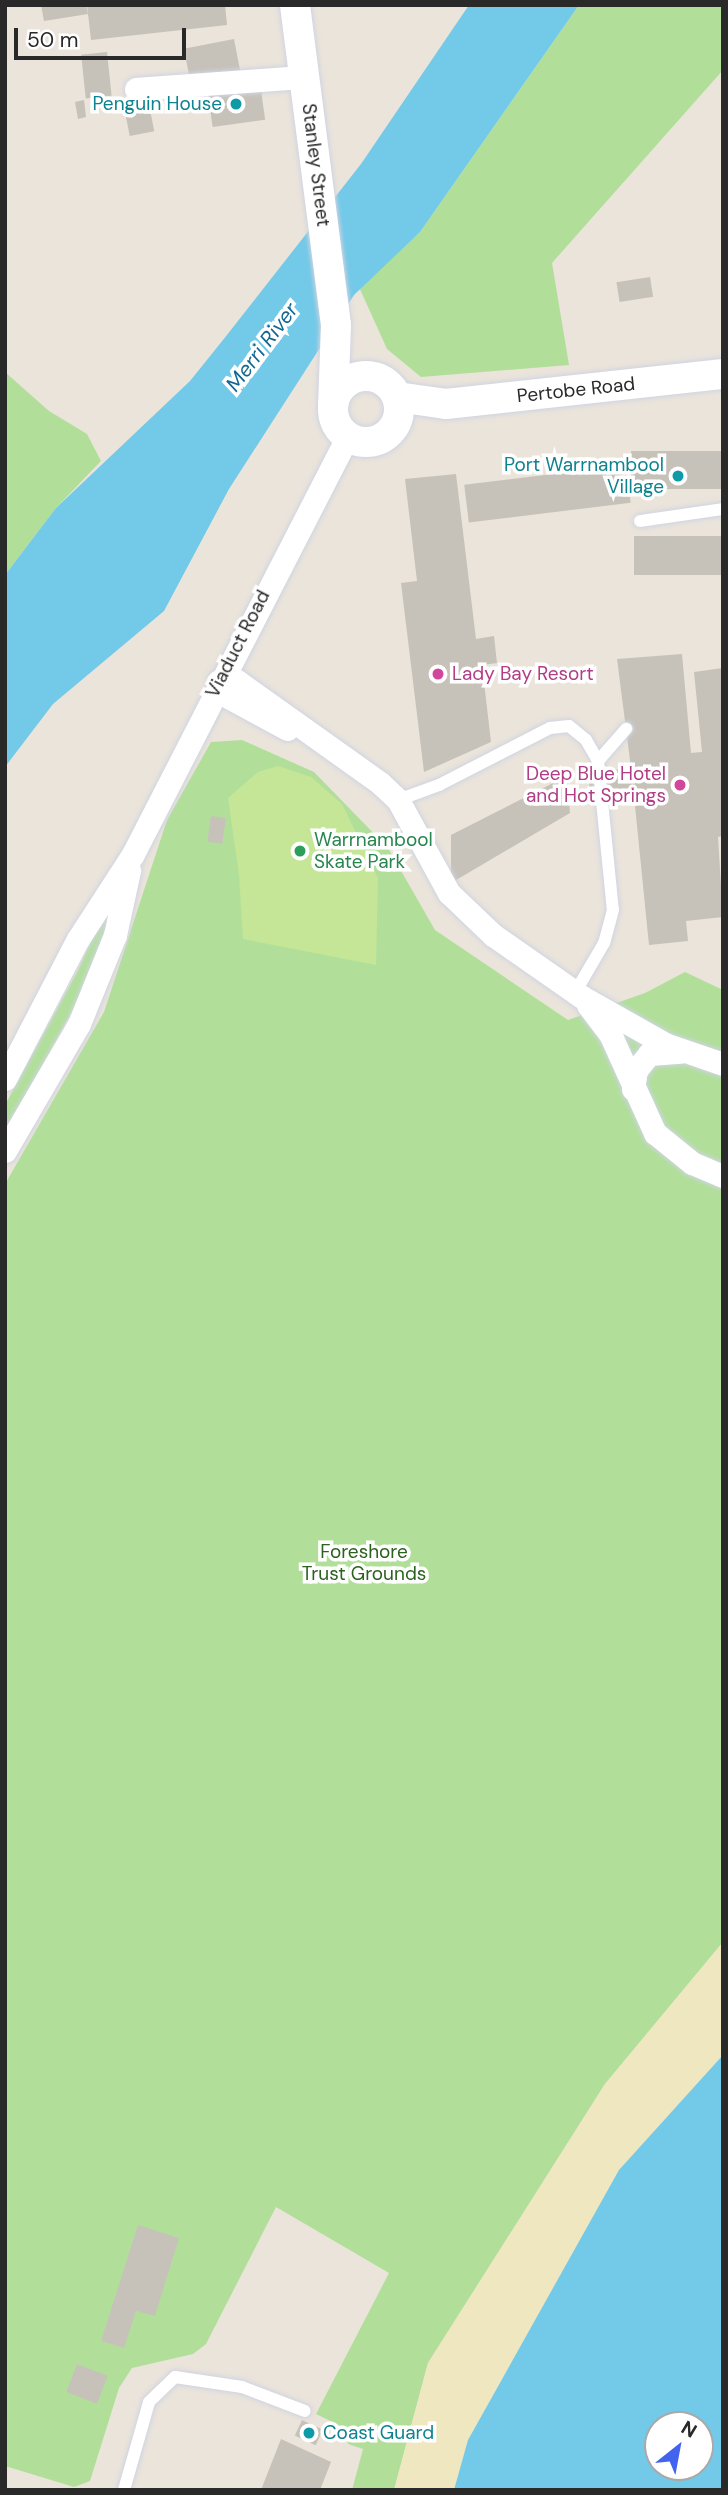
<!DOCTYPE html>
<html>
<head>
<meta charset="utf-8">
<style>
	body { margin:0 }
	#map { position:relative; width:728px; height:2495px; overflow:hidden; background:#eae4db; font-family:"DM Sans",sans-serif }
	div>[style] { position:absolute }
	.green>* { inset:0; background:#b1df9a }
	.sand>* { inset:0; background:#eee7bf }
	.pitch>* { inset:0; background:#c4e696 }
	.water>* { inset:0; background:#73c9e8 }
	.building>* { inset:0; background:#c6c2ba; transform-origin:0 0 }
	.roads { filter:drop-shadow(0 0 2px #d0d4e1) drop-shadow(0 0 2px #d0d4e1) }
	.service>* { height:12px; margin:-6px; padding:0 6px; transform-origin:6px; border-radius:6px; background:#fff }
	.minor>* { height:23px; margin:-11.5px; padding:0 11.5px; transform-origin:11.5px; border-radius:11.5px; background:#fff }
	.tertiary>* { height:30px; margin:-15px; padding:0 15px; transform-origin:15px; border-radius:15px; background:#fff }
	.tertiary>.ring { margin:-15px; padding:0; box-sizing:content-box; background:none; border:30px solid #fff; border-radius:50% }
	.dots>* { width:19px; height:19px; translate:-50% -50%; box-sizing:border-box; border:4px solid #fff; border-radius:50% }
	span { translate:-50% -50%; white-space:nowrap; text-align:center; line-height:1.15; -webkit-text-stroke:7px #fff; paint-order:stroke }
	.culture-label { font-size:19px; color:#0d838f }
	.right { translate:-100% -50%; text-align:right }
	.left { translate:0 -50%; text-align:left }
	.street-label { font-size:19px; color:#292929 }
	.hotel-label { font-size:19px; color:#b23c85 }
	.leisure-label { font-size:19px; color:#27864d }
	.park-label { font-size:19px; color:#2b621d }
	.water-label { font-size:21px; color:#146792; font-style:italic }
	.frame { position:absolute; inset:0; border:7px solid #292929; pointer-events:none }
	.north { position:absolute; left:644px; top:2411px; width:70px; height:70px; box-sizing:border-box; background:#fff; border:2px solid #a9a9a9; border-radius:50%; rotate:31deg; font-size:19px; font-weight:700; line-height:28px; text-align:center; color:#292929 }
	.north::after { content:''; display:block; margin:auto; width:24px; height:32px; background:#4263f0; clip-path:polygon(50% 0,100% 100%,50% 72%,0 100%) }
	.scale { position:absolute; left:14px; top:28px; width:172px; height:32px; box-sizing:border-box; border:4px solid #292929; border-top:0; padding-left:9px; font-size:21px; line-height:24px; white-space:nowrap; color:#292929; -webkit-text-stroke:5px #fff; paint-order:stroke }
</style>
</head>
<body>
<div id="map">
	<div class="green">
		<i style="clip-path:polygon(579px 5px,723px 5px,723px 70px,552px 263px,569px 365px,421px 377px,387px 349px,359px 287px,420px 232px)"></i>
		<i style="clip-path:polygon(5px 372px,49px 411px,87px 434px,101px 461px,56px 508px,5px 575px)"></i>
		<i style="clip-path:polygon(242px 740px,314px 772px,388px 848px,435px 930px,568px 1020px,645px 993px,685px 972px,723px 990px,723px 1942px,605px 2084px,428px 2363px,394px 2490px,352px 2490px,363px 2449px,348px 2444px,351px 2431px,316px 2414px,389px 2273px,276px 2207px,206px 2344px,193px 2354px,132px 2368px,119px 2388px,90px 2481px,74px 2487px,5px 2466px,5px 1184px,104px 1012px,167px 820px,211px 742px)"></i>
		<i style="clip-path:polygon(115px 889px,123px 899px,90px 978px,5px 1134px,5px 1105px,78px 970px)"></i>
	</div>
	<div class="sand">
		<i style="clip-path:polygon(723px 1942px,723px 2055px,619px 2170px,468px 2440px,454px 2490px,394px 2490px,428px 2363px,605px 2084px)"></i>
	</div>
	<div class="pitch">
		<i style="clip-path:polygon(278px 766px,311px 777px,342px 804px,378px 878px,376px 965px,243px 939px,239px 875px,228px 798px,258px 772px)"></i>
	</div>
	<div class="water">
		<i style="clip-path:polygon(469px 5px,579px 5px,420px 232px,354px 295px,229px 489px,164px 611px,53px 704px,5px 767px,5px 575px,56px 508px,190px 381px,223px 340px,361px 164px)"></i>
		<i style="clip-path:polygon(evenodd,723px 2055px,723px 2490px,454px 2490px,468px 2440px,619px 2170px,723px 2055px,658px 2425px,700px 2425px,700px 2467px,658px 2467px,658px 2425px)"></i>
	</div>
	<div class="building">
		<i style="clip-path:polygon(41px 5px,86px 5px,88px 14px,44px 21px)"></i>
		<i style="clip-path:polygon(87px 5px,225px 5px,227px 25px,91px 40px)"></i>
		<i style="left:234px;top:39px;width:37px;height:51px;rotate:79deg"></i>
		<i style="left:107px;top:52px;width:44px;height:26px;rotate:84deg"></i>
		<i style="left:260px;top:83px;width:37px;height:53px;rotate:82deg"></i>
		<i style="left:147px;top:94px;width:38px;height:25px;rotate:79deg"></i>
		<i style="clip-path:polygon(84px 100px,86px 117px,78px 119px,75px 102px)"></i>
		<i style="left:650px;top:277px;width:20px;height:34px;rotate:81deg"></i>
		<i style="left:723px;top:451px;width:38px;height:92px;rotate:90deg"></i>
		<i style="left:626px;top:465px;width:38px;height:163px;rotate:83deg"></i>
		<i style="clip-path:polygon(456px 474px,476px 639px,494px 636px,497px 663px,482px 665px,491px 742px,424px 772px,401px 583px,417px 581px,405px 479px)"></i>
		<i style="left:723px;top:536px;width:39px;height:89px;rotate:90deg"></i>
		<i style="clip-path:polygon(682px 654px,691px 753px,702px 752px,694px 672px,723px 668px,723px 836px,718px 837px,723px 917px,686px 921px,688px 941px,649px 945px,634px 796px,591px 800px,588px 773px,631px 768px,617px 659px)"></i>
		<i style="clip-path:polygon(567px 776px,570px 813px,451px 883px,451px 835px)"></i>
		<i style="left:211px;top:816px;width:15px;height:26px;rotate:8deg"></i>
		<i style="clip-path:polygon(138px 2225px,179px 2238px,155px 2316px,136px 2311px,124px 2348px,101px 2341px)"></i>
		<i style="left:77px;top:2364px;width:33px;height:30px;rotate:21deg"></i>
		<i style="left:302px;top:2420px;width:23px;height:17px;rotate:25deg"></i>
		<i style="clip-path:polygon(281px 2439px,331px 2462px,320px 2490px,261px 2490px)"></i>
	</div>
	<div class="roads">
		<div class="service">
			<i style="left:640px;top:521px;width:84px;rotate:-8.2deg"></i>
			<i style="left:598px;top:761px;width:43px;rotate:-48.8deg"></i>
			<i style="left:398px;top:800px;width:44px;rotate:-20.1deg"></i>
			<i style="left:439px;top:785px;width:125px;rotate:-27.2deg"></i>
			<i style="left:550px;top:728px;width:19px;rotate:-6deg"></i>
			<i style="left:569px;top:726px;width:22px;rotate:39deg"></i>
			<i style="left:586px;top:740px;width:24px;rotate:60deg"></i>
			<i style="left:598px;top:761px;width:150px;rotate:84.3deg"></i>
			<i style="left:613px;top:910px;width:34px;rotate:105deg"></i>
			<i style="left:604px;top:943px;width:56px;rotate:120.3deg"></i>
			<i style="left:124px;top:2490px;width:91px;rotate:-74.1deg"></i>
			<i style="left:149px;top:2402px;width:36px;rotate:-44deg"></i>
			<i style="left:175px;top:2377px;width:68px;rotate:8.5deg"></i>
			<i style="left:242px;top:2387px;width:67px;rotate:20.9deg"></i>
		</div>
		<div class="minor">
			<i style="left:136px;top:89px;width:169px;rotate:-4.1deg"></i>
			<i style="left:219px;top:681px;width:18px"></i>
			<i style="left:237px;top:681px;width:176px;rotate:35.5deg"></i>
			<i style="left:380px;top:783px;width:25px;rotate:43deg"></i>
			<i style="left:398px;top:800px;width:106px;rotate:61.3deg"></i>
			<i style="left:449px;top:893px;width:61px;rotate:43.7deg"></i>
			<i style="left:493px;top:935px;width:108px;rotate:34.9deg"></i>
			<i style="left:582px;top:997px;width:95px;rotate:29.5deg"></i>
			<i style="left:665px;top:1044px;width:61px;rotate:19deg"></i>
			<i style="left:219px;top:681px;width:20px;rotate:57deg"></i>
			<i style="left:230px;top:698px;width:65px;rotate:28.5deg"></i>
			<i style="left:588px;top:1005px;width:39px;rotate:53deg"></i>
			<i style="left:611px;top:1036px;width:107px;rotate:65.6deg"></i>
			<i style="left:655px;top:1133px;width:48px;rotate:39deg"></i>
			<i style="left:692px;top:1163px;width:34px;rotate:23deg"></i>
			<i style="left:5px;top:1079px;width:158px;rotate:-62.5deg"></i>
			<i style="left:78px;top:939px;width:101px;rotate:-57.1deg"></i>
			<i style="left:133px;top:854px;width:470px;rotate:-62.8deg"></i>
			<i style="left:633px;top:1089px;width:19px;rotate:-81deg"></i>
			<i style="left:636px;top:1070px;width:21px;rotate:-51deg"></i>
			<i style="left:649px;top:1054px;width:31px;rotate:-4deg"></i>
			<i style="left:5px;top:1151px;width:147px;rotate:-59.8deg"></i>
			<i style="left:79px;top:1024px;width:96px;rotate:-68deg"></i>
			<i style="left:115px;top:935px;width:66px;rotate:-77.7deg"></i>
		</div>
		<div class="tertiary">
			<i style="left:295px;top:5px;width:323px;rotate:82.7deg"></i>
			<i style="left:336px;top:325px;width:83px;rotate:92.1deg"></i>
			<i class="ring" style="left:333px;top:376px;width:36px;height:36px"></i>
			<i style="left:397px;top:397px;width:49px;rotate:8.1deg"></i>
			<i style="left:446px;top:404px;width:279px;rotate:-6.2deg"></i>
		</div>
	</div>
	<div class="dots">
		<i style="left:236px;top:104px;background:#0f9aa8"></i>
		<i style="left:678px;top:476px;background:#0f9aa8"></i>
		<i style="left:438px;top:674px;background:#d1479c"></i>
		<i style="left:680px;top:785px;background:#d1479c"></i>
		<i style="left:300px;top:851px;background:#2e9e5b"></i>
		<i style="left:309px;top:2433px;background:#0f9aa8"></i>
	</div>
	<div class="culture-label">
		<span class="right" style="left:222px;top:104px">Penguin House</span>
		<span class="right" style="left:664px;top:476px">Port Warrnambool<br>Village</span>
		<span class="left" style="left:323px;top:2433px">Coast Guard</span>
	</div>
	<div class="street-label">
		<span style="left:316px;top:165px;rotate:83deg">Stanley Street</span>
		<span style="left:576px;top:390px;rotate:-6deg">Pertobe Road</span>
		<span style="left:238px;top:644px;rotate:-63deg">Viaduct Road</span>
	</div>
	<div class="hotel-label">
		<span class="left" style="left:452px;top:674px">Lady Bay Resort</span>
		<span class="right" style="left:666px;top:785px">Deep Blue Hotel<br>and Hot Springs</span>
	</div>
	<div class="leisure-label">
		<span class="left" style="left:314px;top:851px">Warrnambool<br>Skate Park</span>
	</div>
	<div class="park-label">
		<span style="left:364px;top:1563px">Foreshore<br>Trust Grounds</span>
	</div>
	<div class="water-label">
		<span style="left:262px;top:347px;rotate:-53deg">Merri River</span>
	</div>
	<div class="frame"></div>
	<div class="north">N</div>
	<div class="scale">50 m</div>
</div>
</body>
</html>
